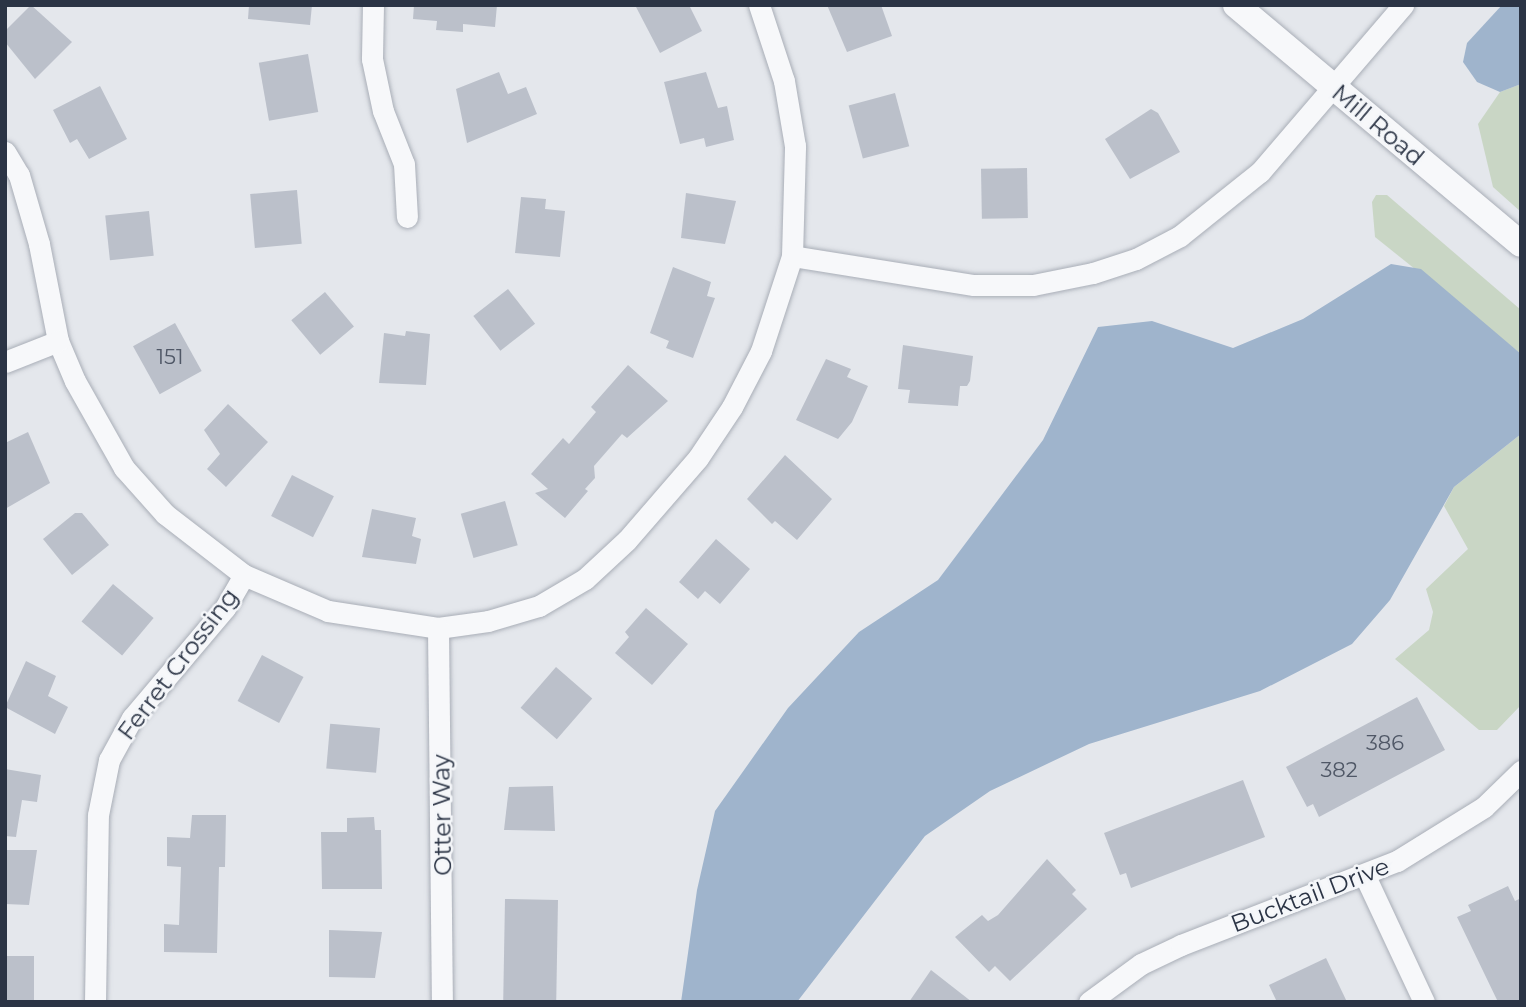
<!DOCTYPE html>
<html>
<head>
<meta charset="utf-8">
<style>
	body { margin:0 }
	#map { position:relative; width:1526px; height:1007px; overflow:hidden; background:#e4e7ec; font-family:Montserrat,sans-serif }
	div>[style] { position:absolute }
	.green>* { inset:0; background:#c9d6c5 }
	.water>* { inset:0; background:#9fb4cc }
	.building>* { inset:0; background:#bbc0ca; transform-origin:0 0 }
	.roads { filter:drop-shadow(0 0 2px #a9aeb7) drop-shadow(0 0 2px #a9aeb7) }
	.minor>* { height:21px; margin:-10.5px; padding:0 10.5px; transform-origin:10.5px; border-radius:10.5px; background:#f7f8fa }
	.tertiary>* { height:26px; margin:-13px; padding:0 13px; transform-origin:13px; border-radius:13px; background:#f7f8fa }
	span { translate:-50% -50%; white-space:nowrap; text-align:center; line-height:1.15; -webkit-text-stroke:5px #f4f6f9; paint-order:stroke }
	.number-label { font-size:21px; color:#4f5766 }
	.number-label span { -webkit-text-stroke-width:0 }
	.street-label { font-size:24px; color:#2b3445 }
	.frame { position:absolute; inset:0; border:7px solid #2b3445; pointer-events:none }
</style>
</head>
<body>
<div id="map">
	<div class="green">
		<i style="clip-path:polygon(1521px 84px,1521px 212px,1493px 187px,1478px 124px,1500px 92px)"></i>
		<i style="clip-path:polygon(1376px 195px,1387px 195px,1521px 310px,1521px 354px,1375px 237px,1372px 202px)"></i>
		<i style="clip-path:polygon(1521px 434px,1521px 705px,1497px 730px,1479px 730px,1395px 659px,1429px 630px,1433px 612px,1426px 589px,1468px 549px,1444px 506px,1454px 487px)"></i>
	</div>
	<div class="water">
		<i style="clip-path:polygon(1502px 5px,1521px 5px,1521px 84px,1500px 92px,1477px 82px,1463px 62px,1467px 43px)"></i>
		<i style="clip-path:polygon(1391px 264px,1421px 269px,1521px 354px,1521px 434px,1454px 487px,1390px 600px,1352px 644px,1260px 691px,1089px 744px,990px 791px,925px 836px,797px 1002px,681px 1002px,697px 890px,715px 811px,788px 708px,859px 632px,938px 580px,1043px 440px,1098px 327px,1152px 321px,1233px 348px,1303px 319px)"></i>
	</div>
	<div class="building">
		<i style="clip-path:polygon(31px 5px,72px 42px,35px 79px,5px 42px,5px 31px)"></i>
		<i style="clip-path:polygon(249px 5px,312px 5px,310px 25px,248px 19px)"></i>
		<i style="clip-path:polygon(414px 5px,497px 5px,495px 27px,463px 24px,463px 32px,436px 30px,437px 21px,413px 19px)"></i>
		<i style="clip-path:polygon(635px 5px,689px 5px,702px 31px,660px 53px)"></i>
		<i style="clip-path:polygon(827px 5px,881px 5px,892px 36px,847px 52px)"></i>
		<i style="left:308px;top:54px;width:59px;height:50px;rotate:80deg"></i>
		<i style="clip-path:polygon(499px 72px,508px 94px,526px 87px,537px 114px,467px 143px,456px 89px)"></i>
		<i style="clip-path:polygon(706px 72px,718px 108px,727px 106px,734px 140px,706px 147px,704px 138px,680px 144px,664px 82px)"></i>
		<i style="clip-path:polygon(100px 86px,127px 139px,89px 159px,77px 139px,70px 143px,53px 110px)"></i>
		<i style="left:895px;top:93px;width:55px;height:48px;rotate:75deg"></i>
		<i style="clip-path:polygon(1151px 109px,1158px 113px,1180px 152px,1130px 179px,1105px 139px)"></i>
		<i style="left:1027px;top:168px;width:50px;height:46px;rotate:89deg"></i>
		<i style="left:297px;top:190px;width:54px;height:47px;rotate:85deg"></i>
		<i style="clip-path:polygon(686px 193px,736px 201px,725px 244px,681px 238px)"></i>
		<i style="clip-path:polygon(521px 197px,546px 199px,545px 209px,565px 211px,560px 257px,515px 253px)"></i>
		<i style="left:149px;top:211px;width:45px;height:44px;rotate:84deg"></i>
		<i style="clip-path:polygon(673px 267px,711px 282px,707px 296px,715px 298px,693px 358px,666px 348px,669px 341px,650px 333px)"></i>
		<i style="left:508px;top:289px;width:44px;height:44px;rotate:52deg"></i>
		<i style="left:325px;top:292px;width:45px;height:44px;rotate:50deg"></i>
		<i style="left:175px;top:323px;width:55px;height:48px;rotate:61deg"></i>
		<i style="clip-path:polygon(406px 331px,430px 334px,426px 385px,379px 383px,384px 333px,405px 336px)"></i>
		<i style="clip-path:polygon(903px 345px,973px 356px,970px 381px,967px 386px,960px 386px,958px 406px,908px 403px,910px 390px,898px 389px)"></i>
		<i style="clip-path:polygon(826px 359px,851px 369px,847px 377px,868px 386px,852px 422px,838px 439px,796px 420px)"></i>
		<i style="clip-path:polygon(628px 365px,668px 401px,627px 438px,622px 434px,594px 466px,595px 478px,585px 489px,588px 491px,565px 518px,535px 493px,548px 489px,531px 474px,563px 438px,569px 444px,596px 412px,591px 407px)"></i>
		<i style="clip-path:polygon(228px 404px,268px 442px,226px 487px,207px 469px,220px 454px,204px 430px)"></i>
		<i style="clip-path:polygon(28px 432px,50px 483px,5px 509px,5px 443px)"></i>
		<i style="clip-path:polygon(785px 455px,832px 499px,797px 540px,775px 521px,772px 524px,747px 499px)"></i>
		<i style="left:292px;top:475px;width:47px;height:46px;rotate:27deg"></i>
		<i style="left:505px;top:501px;width:46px;height:46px;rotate:74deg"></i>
		<i style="clip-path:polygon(372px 509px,416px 518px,412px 536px,421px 539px,416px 564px,362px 557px)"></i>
		<i style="clip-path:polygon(75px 513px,82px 513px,109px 545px,72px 575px,43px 539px)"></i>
		<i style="clip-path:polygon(716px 539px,750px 569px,720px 604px,705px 591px,698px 599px,679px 582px)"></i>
		<i style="left:113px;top:584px;width:53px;height:49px;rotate:40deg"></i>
		<i style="clip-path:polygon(646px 608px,688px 644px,652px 685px,615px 653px,629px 637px,625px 632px)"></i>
		<i style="left:262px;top:655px;width:47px;height:52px;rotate:28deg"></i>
		<i style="clip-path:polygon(26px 661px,56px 676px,48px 696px,68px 707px,55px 734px,5px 707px)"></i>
		<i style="left:556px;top:667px;width:48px;height:54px;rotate:41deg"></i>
		<i style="clip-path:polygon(1417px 697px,1445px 750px,1319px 817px,1313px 804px,1307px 807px,1286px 767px)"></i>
		<i style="left:380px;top:728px;width:45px;height:50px;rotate:95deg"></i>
		<i style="clip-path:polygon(5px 769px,41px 775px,37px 802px,22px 800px,16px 837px,5px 836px)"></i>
		<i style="clip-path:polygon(1243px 780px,1265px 837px,1131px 888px,1126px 873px,1120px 875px,1104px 833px)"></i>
		<i style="clip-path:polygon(553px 786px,555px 831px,504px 830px,509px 787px)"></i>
		<i style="clip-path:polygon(192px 815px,226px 815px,225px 867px,219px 867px,217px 953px,164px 952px,164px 924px,179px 925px,181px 867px,167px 866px,167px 837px,190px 838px)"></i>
		<i style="clip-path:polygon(374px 817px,375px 830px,381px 830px,382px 889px,322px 889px,321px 832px,347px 832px,347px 818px)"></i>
		<i style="clip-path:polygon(5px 850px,37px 850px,29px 905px,5px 904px)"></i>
		<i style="clip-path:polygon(1047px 859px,1076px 890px,1072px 894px,1087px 909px,1010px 981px,995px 966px,989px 972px,955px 937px,982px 915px,988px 921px,998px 915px)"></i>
		<i style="clip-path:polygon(1508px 886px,1515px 901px,1521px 898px,1521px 1002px,1498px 1002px,1457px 917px,1471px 911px,1468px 905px)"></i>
		<i style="left:505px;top:899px;width:53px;height:103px;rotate:1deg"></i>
		<i style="clip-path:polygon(329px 930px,382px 932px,375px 978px,329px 977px)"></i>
		<i style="left:5px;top:956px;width:29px;height:46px"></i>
		<i style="clip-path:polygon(1326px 958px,1347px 1002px,1277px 1002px,1269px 985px)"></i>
		<i style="clip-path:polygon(931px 970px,972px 1002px,909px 1002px)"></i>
	</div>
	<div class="roads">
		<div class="minor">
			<i style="left:373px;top:5px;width:54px;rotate:91.1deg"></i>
			<i style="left:372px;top:59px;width:53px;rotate:78.1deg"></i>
			<i style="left:383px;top:111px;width:57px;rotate:68.4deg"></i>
			<i style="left:404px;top:164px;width:53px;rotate:86.8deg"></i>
			<i style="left:5px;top:152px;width:27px;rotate:59deg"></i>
			<i style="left:19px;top:175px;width:72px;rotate:73.8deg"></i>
			<i style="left:39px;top:244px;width:99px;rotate:78.9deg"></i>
			<i style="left:58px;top:341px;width:43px;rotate:67deg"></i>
			<i style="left:75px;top:381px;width:100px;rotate:60.6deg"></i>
			<i style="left:124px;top:468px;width:62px;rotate:48.3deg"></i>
			<i style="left:165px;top:514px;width:100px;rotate:37.7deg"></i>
			<i style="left:244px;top:575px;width:91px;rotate:23.2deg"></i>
			<i style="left:328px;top:611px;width:111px;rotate:8.8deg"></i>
			<i style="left:438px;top:628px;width:50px;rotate:-8deg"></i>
			<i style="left:488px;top:621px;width:53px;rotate:-16.4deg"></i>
			<i style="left:539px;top:606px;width:53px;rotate:-30.4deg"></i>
			<i style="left:585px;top:579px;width:57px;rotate:-42.9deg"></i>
			<i style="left:627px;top:540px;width:108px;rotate:-49.1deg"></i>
			<i style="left:698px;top:458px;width:61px;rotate:-56.3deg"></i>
			<i style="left:732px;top:407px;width:63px;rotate:-62.6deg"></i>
			<i style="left:761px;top:351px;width:100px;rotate:-71.9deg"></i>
			<i style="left:792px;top:256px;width:110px;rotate:-88.4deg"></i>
			<i style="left:795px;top:146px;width:66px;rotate:-99.6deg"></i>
			<i style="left:784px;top:81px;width:80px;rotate:-108.2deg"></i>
			<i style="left:792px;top:256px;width:184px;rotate:9.1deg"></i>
			<i style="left:974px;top:285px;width:59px"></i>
			<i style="left:1033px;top:285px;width:61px;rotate:-11.3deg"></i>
			<i style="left:1093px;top:273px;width:45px;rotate:-18deg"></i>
			<i style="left:1136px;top:259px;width:50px;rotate:-27.6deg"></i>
			<i style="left:1180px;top:236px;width:102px;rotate:-38.7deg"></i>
			<i style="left:1260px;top:172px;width:220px;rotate:-49.4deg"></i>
			<i style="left:5px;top:362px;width:57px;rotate:-21.6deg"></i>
			<i style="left:438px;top:628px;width:374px;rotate:89.4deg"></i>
			<i style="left:1365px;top:876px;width:139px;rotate:64.9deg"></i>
			<i style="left:95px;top:1002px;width:187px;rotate:-89.1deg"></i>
			<i style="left:98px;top:815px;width:56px;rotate:-78.7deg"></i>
			<i style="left:109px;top:760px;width:48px;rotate:-61.3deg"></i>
			<i style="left:132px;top:718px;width:144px;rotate:-49.8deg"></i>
			<i style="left:225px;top:608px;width:38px;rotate:-60deg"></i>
			<i style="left:1089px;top:1002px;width:64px;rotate:-36.2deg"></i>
			<i style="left:1141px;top:964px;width:44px;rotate:-25.4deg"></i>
			<i style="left:1181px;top:945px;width:232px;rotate:-21.3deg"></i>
			<i style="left:1397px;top:861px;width:102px;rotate:-31.8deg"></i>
			<i style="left:1484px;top:807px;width:52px;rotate:-44.2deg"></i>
		</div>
		<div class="tertiary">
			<i style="left:1236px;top:5px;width:372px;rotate:40deg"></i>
		</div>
	</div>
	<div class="number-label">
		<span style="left:170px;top:357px">151</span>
		<span style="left:1385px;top:743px">386</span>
		<span style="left:1339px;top:770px">382</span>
	</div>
	<div class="street-label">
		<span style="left:1378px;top:125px;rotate:40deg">Mill Road</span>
		<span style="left:178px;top:664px;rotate:-53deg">Ferret Crossing</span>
		<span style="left:442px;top:815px;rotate:-91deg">Otter Way</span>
		<span style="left:1310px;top:895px;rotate:-21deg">Bucktail Drive</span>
	</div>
	<div class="frame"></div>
</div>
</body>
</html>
